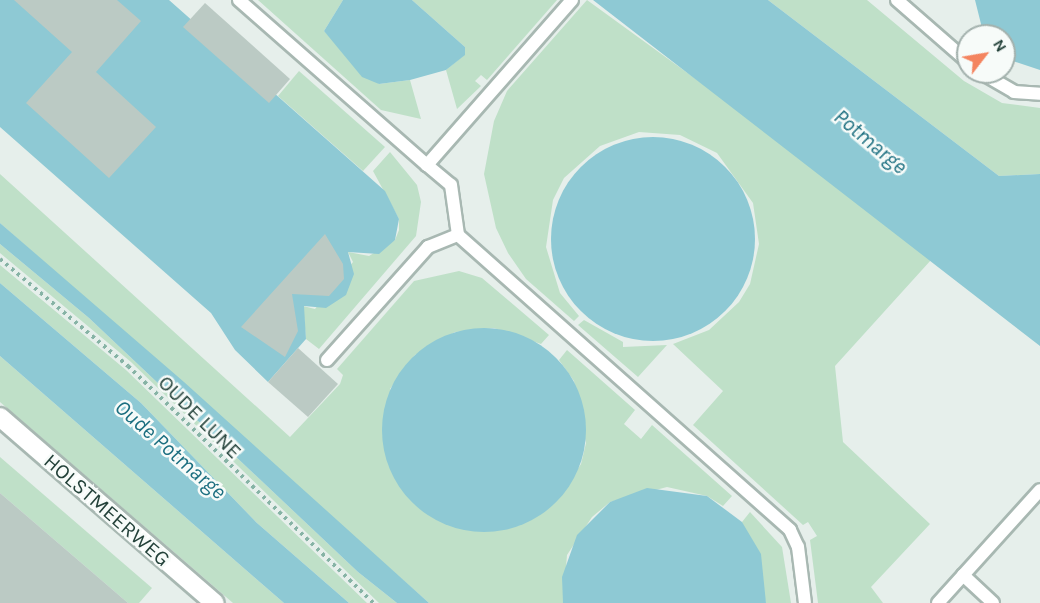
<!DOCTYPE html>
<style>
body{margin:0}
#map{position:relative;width:1040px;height:603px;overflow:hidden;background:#e6efeb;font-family:Karla,sans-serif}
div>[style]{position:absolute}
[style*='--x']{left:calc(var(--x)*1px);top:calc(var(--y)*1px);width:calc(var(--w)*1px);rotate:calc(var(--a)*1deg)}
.green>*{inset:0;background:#bfe0c8}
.water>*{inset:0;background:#8ec9d4}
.round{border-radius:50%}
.building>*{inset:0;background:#bbcac4}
.path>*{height:4px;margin-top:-2px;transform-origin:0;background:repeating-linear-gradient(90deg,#86b3a5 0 3px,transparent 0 7.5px)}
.roads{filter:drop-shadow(2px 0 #a8b8b2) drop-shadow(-2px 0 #a8b8b2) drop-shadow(0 2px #a8b8b2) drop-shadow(0 -2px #a8b8b2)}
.lane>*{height:12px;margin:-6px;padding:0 6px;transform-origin:6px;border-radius:6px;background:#fff}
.street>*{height:18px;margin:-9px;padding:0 9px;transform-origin:9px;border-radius:9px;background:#fff}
span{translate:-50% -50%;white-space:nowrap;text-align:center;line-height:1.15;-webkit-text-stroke:5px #f7fbf9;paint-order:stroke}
.street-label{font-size:21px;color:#24423a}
.water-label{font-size:22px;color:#1c6f80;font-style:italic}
.north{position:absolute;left:956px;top:24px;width:60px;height:60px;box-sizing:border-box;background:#f7fbf9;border:2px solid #a3b1ad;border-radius:50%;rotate:59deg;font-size:16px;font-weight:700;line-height:24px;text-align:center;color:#24423a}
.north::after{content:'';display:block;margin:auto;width:21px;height:27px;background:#f4845f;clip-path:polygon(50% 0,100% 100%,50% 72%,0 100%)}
</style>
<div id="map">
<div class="green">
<div style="clip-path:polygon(258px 0,343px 0,324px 31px,379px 84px,410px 80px,421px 119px,381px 110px)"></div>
<div style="clip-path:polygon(412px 0,557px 0,487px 80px,481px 75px,475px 81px,481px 86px,457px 109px,446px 70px,464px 55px,465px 47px)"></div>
<div style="clip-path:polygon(587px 0,788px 146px,931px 260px,835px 366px,843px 442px,930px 524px,871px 587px,883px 603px,818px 603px,810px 540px,817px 536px,808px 522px,803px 525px,693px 425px,723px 391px,673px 344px,709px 330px,739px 302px,750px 284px,759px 244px,753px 203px,717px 153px,680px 135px,639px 132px,600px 146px,564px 178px,553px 200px,546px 247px,560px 293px,579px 316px,574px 321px,526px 279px,508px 253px,496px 228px,484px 174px,494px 121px,507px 91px)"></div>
<div style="clip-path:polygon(768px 0,867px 0,964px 81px,1002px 103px,1040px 108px,1040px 174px,999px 176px)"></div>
<div style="clip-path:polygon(299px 71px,385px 147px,363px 171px,278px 96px)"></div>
<div style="clip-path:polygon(390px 152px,417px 185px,421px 202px,416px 236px,319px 349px,306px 339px,303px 306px,315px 309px,353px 262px,348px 252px,369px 256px,395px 240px,399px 230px,399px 219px,373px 171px)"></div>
<div style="clip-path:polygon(0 174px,290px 437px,340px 384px,343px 375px,337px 369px,414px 281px,459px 271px,482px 278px,549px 335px,541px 344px,494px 328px,455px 332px,415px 355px,390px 389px,518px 526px,557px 500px,581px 464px,586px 443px,574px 381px,559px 360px,567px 350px,635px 410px,624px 424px,641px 439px,652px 425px,732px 496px,723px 506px,707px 496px,667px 487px,610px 502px,592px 517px,567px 555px,563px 603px,429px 603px,0 223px)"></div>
<div style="clip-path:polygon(0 244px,89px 318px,358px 572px,397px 603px,379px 603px,131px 362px,0 253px)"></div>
<div style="clip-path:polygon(0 265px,126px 370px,367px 603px,349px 603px,257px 523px,141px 403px,0 283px)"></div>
<div style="clip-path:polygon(584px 320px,623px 342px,623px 347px,667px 345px,638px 377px,578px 325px)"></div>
<div style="clip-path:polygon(0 356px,284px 603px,233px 603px,0 402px)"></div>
<div style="clip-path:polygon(0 457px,152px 588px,139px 603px,128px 603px,0 493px)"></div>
<div style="clip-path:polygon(750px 512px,782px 547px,791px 603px,766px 603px,742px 522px)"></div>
</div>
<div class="water">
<div style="clip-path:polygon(0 0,169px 0,385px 191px,399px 219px,395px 240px,379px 254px,348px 252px,354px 274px,346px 295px,326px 308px,304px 306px,306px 339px,268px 382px,235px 350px,211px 313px,0 127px)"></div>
<div style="clip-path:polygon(343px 0,412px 0,465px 47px,465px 55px,446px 70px,410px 80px,379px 84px,362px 77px,324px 31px)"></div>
<div style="clip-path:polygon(593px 0,768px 0,999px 176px,1040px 174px,1040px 346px)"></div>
<div style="clip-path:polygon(975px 0,1040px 0,1040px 70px,1004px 58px,1004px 36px,984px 36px)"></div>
<div class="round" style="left:551px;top:137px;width:204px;height:204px"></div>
<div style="clip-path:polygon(0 223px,184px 382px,429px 603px,397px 603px,358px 572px,89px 318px,0 244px)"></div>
<div style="clip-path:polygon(0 283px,141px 403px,257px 523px,349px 603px,284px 603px,0 356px)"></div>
<div class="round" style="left:382px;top:328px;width:204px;height:204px"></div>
<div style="clip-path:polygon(647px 488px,707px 496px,742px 522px,761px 554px,766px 603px,563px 603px,562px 577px,577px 535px,610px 502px)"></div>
</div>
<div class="building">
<div style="clip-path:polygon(14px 0,117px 0,141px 21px,96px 72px,156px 127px,109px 178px,26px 103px,72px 52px)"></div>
<div style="clip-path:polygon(205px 3px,290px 79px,269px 103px,183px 27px)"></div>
<div style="clip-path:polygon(325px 234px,343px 264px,344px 279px,329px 296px,292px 294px,298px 331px,285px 357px,241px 327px)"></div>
<div style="clip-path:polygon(298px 348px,338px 384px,308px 417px,268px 382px)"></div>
<div style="clip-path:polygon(0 493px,128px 603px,0 603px)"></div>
</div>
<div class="path">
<div style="--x:0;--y:259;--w:167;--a:39.9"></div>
<div style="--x:128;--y:366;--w:341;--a:44"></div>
</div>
<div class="roads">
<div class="lane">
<div style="--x:239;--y:0;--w:250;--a:41.3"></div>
<div style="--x:572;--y:0;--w:220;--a:131.3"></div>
<div style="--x:427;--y:165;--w:31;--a:40"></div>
<div style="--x:451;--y:185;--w:50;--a:82"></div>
<div style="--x:458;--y:235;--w:444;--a:41.6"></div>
<div style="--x:790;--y:530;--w:19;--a:65"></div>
<div style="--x:798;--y:547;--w:56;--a:82.9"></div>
<div style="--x:897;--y:0;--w:94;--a:41.1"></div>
<div style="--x:980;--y:72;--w:39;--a:30"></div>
<div style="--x:1014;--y:92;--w:26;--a:4"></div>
<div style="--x:327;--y:360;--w:152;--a:-48.2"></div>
<div style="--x:428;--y:247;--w:32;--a:-22"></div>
<div style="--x:963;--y:575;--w:41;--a:43"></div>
<div style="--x:938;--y:603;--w:152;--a:-47.9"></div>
</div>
<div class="street">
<div style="--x:0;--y:417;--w:284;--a:40.9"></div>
</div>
</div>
<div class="street-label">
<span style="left:200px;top:417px;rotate:45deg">OUDE LUNE</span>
<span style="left:107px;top:510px;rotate:41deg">HOLSTMEERWEG</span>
</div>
<div class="water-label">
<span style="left:870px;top:142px;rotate:40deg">Potmarge</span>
<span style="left:170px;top:450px;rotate:41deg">Oude Potmarge</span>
</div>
<div class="north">N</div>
</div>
